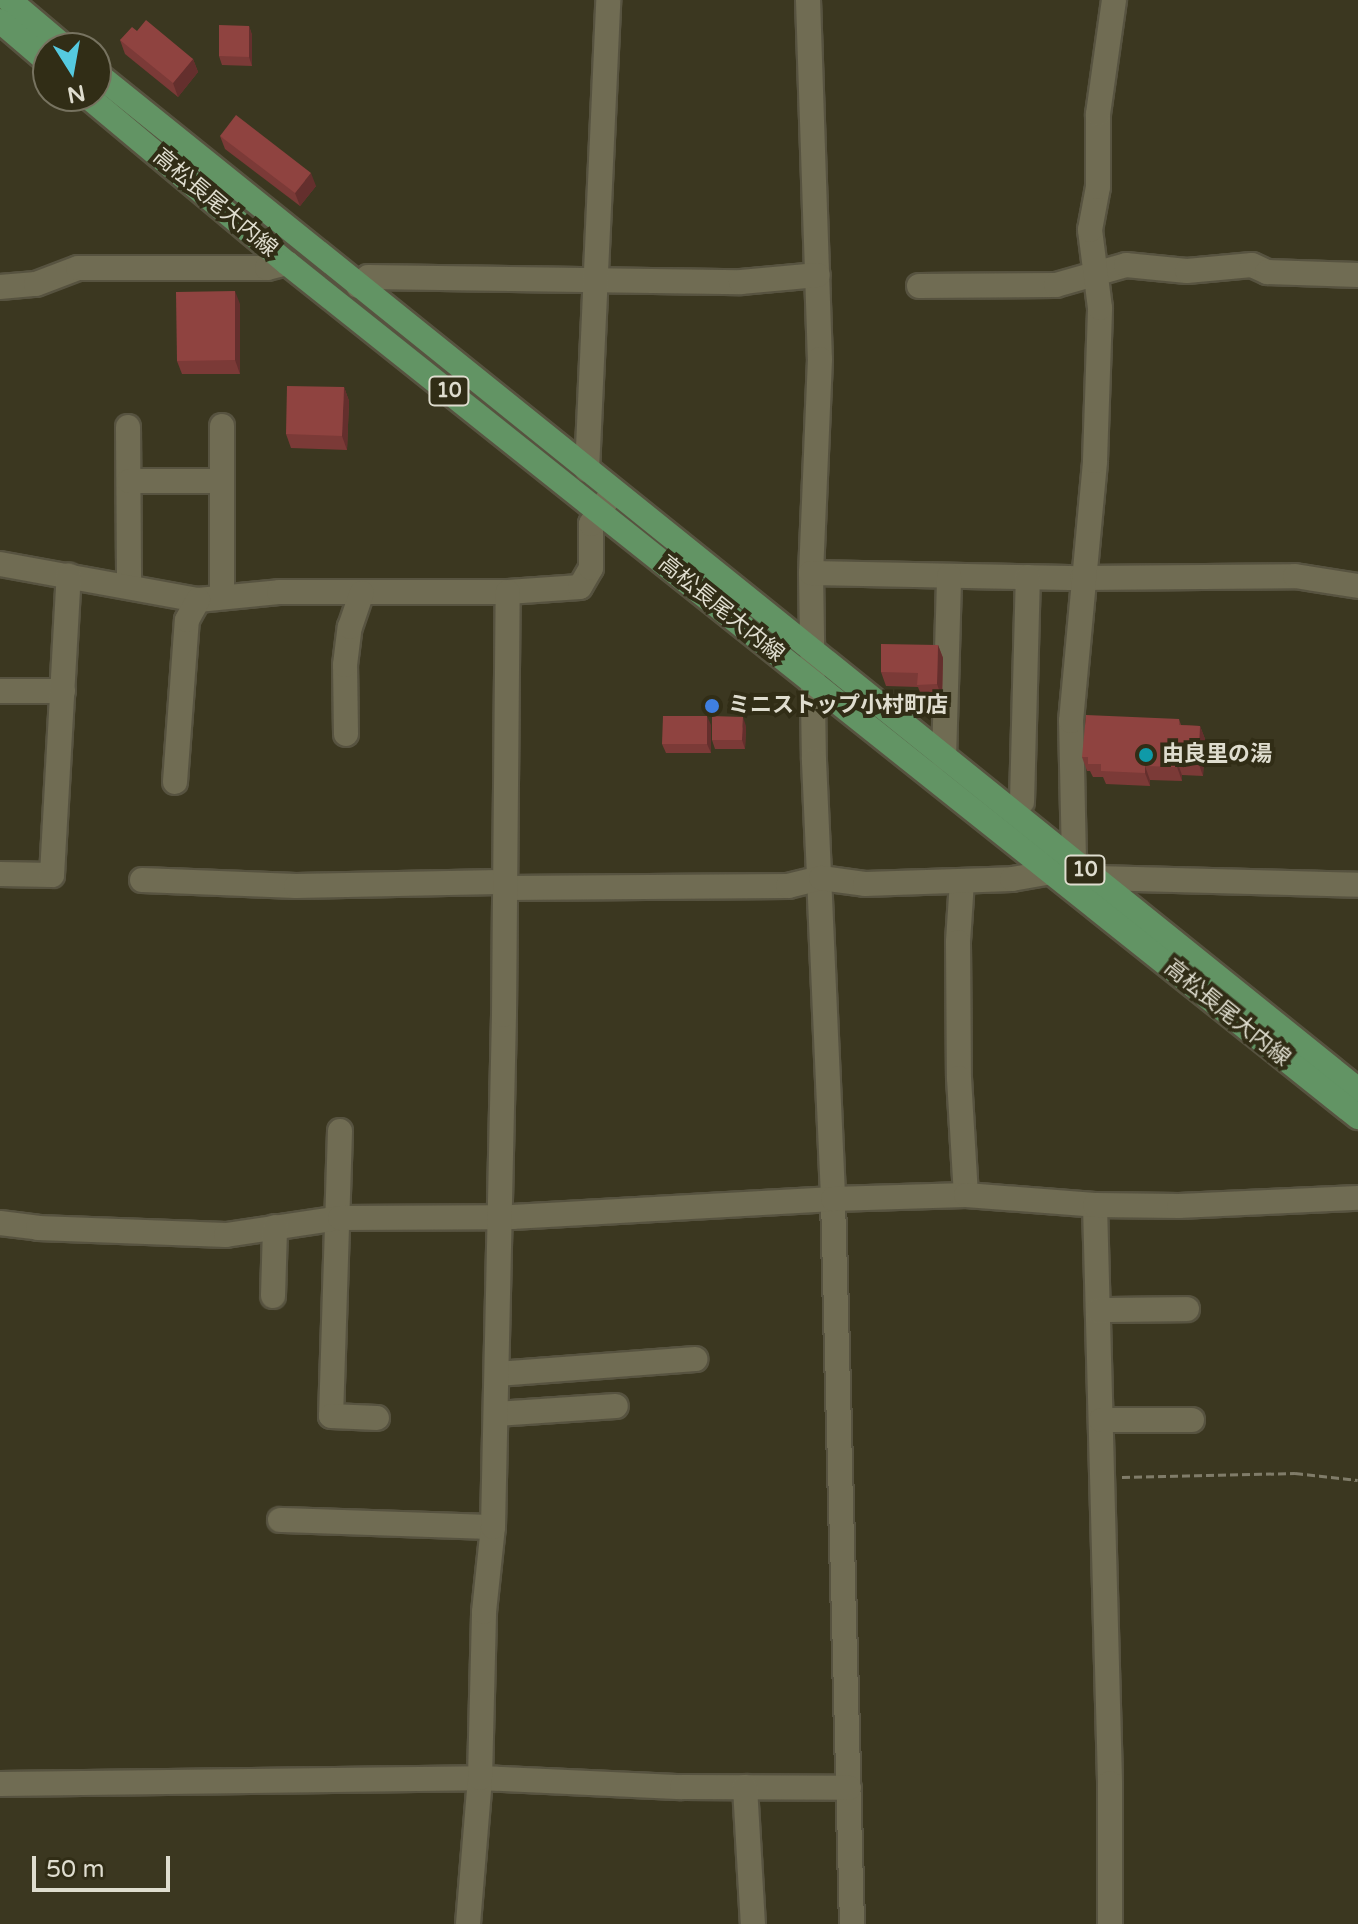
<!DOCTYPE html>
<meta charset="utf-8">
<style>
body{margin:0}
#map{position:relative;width:1358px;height:1924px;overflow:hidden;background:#3b3720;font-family:"Varela Round","Noto Sans JP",sans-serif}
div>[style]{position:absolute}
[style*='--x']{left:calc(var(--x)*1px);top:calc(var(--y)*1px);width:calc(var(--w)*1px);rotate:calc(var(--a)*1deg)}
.path>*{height:3px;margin-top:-1.5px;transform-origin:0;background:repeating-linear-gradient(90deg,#807c69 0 8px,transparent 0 12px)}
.roads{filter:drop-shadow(2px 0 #575340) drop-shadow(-2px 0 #575340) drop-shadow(0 2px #575340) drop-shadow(0 -2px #575340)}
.minor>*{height:24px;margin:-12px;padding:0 12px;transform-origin:12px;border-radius:12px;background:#706c53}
.major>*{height:24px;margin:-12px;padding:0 12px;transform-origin:12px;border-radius:12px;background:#629464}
.wall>*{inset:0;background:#7b3a37}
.shaded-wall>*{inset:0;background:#642f2d}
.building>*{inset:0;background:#8f4340}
.dots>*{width:22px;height:22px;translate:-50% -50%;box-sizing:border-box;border:4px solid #312d16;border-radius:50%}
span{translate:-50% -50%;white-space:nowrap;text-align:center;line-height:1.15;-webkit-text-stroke:8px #312d16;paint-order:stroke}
.shield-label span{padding:2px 6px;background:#312d16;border:2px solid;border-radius:6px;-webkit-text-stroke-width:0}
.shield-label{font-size:20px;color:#dfddcf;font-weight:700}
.street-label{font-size:22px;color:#dfddcf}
.poi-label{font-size:22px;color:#dfddcf;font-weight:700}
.left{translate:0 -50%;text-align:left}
.north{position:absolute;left:32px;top:32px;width:80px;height:80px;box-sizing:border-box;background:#312d16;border:2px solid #777360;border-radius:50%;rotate:169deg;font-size:22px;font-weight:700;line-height:32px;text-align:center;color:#dfddcf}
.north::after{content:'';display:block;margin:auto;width:28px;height:36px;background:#55cae0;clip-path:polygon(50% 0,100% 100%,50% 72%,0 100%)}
.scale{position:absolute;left:32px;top:1856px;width:138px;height:36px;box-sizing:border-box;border:4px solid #dfddcf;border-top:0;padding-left:10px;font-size:24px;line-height:28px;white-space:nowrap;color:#dfddcf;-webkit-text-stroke:6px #312d16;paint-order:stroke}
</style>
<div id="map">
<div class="path">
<div style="--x:1122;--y:1477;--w:173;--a:-1.3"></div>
<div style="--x:1295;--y:1473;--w:63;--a:6.3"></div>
</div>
<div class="roads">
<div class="minor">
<div style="--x:808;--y:0;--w:359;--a:88.1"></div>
<div style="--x:820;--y:359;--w:214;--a:92.4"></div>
<div style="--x:811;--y:573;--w:188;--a:89.1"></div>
<div style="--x:814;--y:761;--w:438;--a:87.5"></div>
<div style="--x:833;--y:1199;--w:725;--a:88.5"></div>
<div style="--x:358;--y:286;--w:13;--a:-42"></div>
<div style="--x:368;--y:277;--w:373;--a:0.8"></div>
<div style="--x:741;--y:282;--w:77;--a:-5.2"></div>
<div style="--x:919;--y:286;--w:137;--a:-0.4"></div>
<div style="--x:1056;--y:285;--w:73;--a:-15.9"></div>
<div style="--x:1126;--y:265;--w:61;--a:5.6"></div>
<div style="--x:1187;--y:271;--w:65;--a:-5.3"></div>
<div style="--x:1252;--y:265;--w:17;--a:25"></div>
<div style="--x:1267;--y:272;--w:91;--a:1.9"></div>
<div style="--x:0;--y:287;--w:36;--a:-5"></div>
<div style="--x:36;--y:284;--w:45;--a:-20.9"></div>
<div style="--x:78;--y:268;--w:189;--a:0"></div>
<div style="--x:267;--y:268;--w:21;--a:-14"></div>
<div style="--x:128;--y:427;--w:159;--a:89.6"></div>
<div style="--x:587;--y:470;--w:470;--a:-87.4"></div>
<div style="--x:129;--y:481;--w:93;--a:0"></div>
<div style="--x:0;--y:564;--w:201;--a:10.3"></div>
<div style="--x:198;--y:600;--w:81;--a:-5.6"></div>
<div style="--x:279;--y:592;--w:229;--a:0"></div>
<div style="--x:508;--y:592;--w:72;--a:-4"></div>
<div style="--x:580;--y:587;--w:22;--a:-60"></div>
<div style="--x:591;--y:568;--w:44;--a:-90"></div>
<div style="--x:591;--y:524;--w:40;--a:-56"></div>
<div style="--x:811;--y:573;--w:271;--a:1.1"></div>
<div style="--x:1082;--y:578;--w:213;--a:-0.5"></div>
<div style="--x:1295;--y:576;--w:64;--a:9"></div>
<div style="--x:222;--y:597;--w:171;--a:-90"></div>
<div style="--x:0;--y:691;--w:63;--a:0"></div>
<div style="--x:346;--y:734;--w:69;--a:-90.8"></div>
<div style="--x:345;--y:665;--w:38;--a:-83"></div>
<div style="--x:350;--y:627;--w:36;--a:-71"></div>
<div style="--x:944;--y:759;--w:183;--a:-88.4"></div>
<div style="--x:175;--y:782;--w:162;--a:-85.8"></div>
<div style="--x:187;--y:620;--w:23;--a:-61"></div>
<div style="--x:1022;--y:802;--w:225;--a:-88.5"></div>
<div style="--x:1074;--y:861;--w:140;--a:-91.2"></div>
<div style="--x:1071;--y:721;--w:261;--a:-84.7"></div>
<div style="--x:1095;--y:461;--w:153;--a:-88.1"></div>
<div style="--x:1100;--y:308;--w:79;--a:-97.3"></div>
<div style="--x:1090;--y:230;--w:44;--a:-79.5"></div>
<div style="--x:1098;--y:187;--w:73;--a:-90"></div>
<div style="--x:1098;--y:114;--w:115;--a:-82"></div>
<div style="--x:0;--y:874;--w:52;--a:1.1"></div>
<div style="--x:52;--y:875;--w:300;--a:-86.8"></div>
<div style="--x:1096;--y:878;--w:262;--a:1.5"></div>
<div style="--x:142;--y:880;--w:154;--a:2.2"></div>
<div style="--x:296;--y:886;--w:209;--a:-1.1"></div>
<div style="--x:962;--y:881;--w:61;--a:93.8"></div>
<div style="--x:958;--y:942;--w:136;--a:89.6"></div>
<div style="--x:959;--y:1078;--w:117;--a:86.6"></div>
<div style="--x:505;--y:888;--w:283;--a:-0.4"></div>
<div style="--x:788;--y:886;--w:34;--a:-14"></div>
<div style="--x:821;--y:878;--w:44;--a:7.8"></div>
<div style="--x:865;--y:884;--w:147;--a:-1.9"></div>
<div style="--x:1012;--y:879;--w:39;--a:-10"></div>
<div style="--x:340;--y:1131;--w:285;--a:91.8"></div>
<div style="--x:331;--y:1416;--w:46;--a:2.5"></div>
<div style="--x:1095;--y:1205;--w:578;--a:88.51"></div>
<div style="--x:1110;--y:1783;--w:141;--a:90"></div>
<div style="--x:0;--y:1223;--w:38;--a:7"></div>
<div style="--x:38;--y:1228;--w:188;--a:2.1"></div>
<div style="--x:226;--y:1235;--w:115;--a:-8.5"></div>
<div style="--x:340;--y:1218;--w:172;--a:-0.3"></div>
<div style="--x:512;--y:1217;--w:322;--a:-3.2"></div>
<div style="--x:833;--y:1199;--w:133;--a:-1.7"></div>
<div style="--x:966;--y:1195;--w:129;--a:4.4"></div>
<div style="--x:1095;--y:1205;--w:84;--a:0.7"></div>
<div style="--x:1179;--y:1206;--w:179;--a:-2.6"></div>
<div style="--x:273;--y:1296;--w:69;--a:-88.3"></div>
<div style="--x:1098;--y:1310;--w:89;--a:-0.6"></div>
<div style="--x:497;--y:1374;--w:199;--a:-4.3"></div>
<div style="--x:496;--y:1414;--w:120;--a:-3.8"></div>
<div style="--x:1101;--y:1420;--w:91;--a:0"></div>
<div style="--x:280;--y:1520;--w:213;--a:1.9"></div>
<div style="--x:0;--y:1784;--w:480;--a:-0.7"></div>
<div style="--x:480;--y:1778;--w:202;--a:2.6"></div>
<div style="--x:682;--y:1787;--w:167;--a:0.3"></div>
<div style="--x:745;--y:1787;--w:137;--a:86.7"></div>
<div style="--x:468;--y:1924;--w:146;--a:-85.3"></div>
<div style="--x:480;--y:1778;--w:166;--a:-88.6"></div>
<div style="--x:484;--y:1612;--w:85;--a:-84"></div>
<div style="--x:493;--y:1527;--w:512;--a:-88.77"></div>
<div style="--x:504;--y:1015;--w:423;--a:-89.5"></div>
</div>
<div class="major">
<div style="--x:9;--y:0;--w:75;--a:40.1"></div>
<div style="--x:0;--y:21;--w:63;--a:40.5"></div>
<div style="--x:96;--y:73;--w:1621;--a:38.86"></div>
<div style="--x:87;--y:96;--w:261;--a:39.9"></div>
<div style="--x:287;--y:263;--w:1370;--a:38.57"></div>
</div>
</div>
<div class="wall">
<div style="clip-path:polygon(249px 26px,252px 35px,252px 66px,222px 65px,219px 56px)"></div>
<div style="clip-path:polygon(137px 31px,193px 59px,198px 72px,178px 97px,125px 54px,120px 40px)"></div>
<div style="clip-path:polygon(220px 136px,316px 186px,300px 206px,225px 149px)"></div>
<div style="clip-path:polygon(240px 304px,240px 374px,182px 374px,177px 361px)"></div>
<div style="clip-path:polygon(344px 387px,349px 401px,347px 450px,291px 448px,286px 434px)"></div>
<div style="clip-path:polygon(938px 645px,943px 658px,942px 698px,922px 698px,918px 687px,886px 686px,881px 672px)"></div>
<div style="clip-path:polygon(1179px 719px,1181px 725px,1200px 726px,1205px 739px,1203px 776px,1182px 775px,1182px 781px,1150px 780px,1150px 786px,1106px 784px,1103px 777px,1093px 777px,1090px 771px,1087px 771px,1082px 757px)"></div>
<div style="clip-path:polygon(711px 725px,711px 753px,666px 753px,662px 744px)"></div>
<div style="clip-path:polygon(746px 726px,745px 749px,715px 749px,712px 740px)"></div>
</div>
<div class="shaded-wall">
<div style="clip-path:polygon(249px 26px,252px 35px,252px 66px,249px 57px)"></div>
<div style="clip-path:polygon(193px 59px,198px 72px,178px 97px,173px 83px)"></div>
<div style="clip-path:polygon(311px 173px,316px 186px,300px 206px,295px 193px)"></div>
<div style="clip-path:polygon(235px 291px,240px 304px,240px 374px,235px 360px)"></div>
<div style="clip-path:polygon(344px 387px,349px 401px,347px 450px,342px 436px)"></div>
<div style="clip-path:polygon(938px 645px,943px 658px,942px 698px,937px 684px)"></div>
<div style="clip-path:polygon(707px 716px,711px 725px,711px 753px,707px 744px)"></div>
<div style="clip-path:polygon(743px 717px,746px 726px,745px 749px,742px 740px)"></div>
<div style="clip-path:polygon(1200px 726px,1205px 739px,1203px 776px,1198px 762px)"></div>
<div style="clip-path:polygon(1177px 761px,1182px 775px,1182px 781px,1177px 767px)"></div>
<div style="clip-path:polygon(1145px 766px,1150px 780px,1150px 786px,1145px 773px)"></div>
</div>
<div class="building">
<div style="clip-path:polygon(146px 20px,193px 59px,173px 83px,120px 40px,132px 27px,137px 31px)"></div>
<div style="clip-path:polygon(219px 25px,249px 26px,249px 57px,219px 56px)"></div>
<div style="clip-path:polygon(236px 115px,311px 173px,295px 193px,220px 136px)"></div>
<div style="clip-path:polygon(235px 291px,235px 360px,177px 361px,176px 292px)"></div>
<div style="clip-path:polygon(287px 386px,344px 387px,342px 436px,286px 434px)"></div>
<div style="clip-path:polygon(881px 644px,938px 645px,937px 684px,917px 685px,918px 673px,881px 672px)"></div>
<div style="clip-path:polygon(1086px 715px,1179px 719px,1179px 725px,1200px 726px,1198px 762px,1177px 761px,1177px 767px,1145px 766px,1145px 773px,1101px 771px,1101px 764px,1088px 764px,1088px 757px,1082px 757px)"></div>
<div style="clip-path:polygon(663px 716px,707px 716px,707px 744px,662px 744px)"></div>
<div style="clip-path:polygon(712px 716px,743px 717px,742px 740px,712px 740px)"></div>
</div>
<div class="dots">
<div style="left:712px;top:706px;background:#3f7fe0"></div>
<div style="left:1146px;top:755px;background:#0f9aa8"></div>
</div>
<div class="shield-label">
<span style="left:449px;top:391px">10</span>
<span style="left:1085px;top:870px">10</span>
</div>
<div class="street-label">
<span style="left:215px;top:203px;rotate:40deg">高松長尾大内線</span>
<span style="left:721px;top:609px;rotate:39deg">高松長尾大内線</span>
<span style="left:1227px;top:1013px;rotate:39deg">高松長尾大内線</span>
</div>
<div class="poi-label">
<span class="left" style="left:728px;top:706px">ミニストップ小村町店</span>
<span class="left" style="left:1162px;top:755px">由良里の湯</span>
</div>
<div class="north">N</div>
<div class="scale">50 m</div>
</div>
